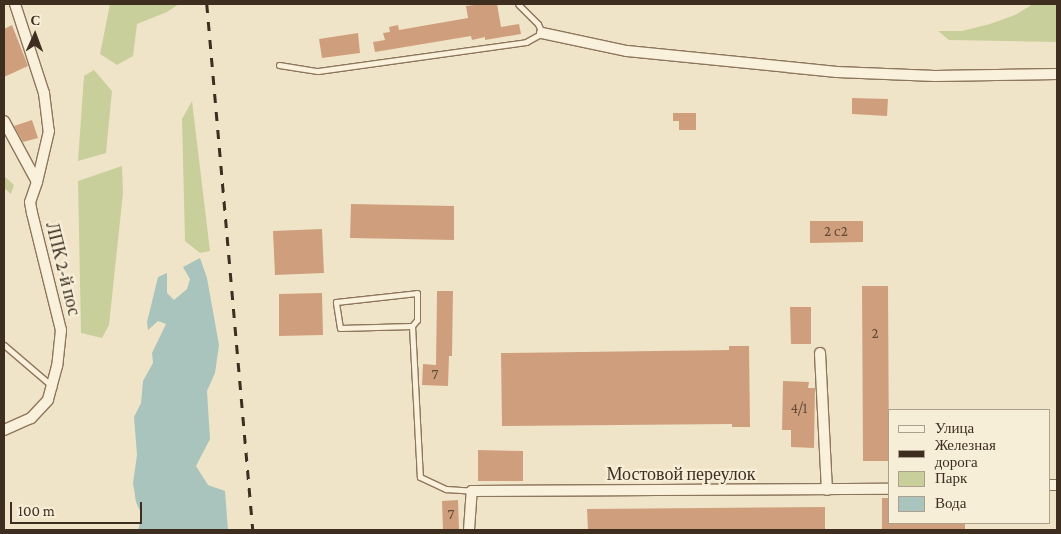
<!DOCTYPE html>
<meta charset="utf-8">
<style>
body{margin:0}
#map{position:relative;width:1061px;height:534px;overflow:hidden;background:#f0e4c8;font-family:"Crimson Pro",serif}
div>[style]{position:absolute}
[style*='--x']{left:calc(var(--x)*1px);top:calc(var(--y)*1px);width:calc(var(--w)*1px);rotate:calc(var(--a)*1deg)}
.green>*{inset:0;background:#c9cf9b}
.water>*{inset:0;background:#a9c4bc}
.building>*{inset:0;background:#cf9f7d}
.roads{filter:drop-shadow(1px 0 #8d765c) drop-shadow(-1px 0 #8d765c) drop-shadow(0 1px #8d765c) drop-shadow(0 -1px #8d765c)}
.lane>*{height:5px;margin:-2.5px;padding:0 2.5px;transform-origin:2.5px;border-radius:2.5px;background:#faf1dc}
.street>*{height:10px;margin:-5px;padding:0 5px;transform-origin:5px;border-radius:5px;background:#faf1dc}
.rail>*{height:2.5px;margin-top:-1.25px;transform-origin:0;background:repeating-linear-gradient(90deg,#3d2e20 0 9px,transparent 0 18px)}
span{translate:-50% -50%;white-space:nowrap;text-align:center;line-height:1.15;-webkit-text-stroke:4.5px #f7eed8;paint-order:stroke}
.number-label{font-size:15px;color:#624a37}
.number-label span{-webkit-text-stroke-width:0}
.street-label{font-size:18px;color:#3d2e20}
.frame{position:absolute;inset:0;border:5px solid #3d2e20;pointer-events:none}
.legend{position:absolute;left:888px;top:409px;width:162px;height:115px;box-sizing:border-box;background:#f7eed8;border:1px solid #ada18e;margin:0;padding:6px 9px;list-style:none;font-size:15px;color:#3d2e20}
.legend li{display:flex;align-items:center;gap:10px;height:25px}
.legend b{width:25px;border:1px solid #ada18e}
.north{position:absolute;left:10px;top:10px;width:50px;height:50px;-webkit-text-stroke:4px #f7eed8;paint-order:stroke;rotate:2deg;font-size:14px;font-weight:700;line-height:20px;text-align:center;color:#3d2e20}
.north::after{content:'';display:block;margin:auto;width:18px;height:22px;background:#3d2e20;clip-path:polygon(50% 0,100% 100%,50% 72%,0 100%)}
.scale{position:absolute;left:10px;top:502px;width:132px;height:22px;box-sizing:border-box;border:2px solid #3d2e20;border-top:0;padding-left:6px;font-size:15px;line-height:18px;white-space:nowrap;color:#3d2e20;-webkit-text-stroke:4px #f7eed8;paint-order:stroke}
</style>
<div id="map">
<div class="green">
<div style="clip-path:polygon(110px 4px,179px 4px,167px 12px,137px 24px,133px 56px,117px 65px,100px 54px)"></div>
<div style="clip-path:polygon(1033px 4px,1057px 4px,1057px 42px,949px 40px,938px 31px,962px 31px,990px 24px,1015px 15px)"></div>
<div style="clip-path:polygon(94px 70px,112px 91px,106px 153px,78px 161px,84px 76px)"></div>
<div style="clip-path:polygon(192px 101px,210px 251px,200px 253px,185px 241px,182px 119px)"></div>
<div style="clip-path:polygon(122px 166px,123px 193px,109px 325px,102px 338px,81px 333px,78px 181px)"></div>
<div style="clip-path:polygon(4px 176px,14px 185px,11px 194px,4px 188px)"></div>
</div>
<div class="water">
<div style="clip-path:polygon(200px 258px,207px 278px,219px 345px,215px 373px,207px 391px,210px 439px,196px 466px,208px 485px,225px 491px,228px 530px,138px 530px,142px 515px,136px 502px,133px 483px,137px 455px,134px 417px,141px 403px,143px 381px,153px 363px,152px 353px,166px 324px,158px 321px,148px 330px,147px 322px,158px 277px,167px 273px,167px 293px,174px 300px,187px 289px,190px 279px,183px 267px)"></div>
</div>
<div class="building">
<div style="clip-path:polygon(483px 4px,497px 4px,501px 27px,519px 24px,521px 34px,485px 40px,485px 37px,472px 40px,471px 36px,375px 52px,373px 42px,385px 40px,383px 33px,390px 32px,389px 27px,398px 25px,399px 30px,468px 18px,466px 6px)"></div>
<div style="clip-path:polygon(12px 25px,28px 66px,4px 77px,4px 29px)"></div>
<div style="clip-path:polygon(358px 33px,360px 53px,322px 58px,319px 39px)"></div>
<div style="clip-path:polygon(852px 98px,888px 99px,887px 116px,852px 114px)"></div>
<div style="clip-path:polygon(673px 113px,696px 113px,696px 130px,679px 130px,679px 121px,673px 121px)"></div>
<div style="clip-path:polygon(32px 120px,38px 138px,23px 142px,14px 126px)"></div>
<div style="clip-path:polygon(351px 204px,454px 206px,454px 240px,350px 238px)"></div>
<div style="clip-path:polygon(810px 221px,863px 221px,863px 242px,810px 243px)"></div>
<div style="clip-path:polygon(322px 229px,324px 273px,275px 275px,273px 231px)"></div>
<div style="clip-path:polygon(862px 286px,888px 286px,889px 461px,863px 461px)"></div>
<div style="clip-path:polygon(437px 291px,453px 291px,452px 356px,449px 356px,448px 386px,422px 385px,423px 364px,436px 365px)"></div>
<div style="clip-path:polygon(322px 293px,323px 335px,279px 336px,279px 294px)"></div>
<div style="clip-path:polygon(790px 307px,811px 307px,811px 344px,791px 344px)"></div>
<div style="clip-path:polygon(729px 346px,749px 346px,750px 427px,732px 427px,732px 424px,502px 426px,501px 353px,729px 350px)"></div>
<div style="clip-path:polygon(783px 381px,809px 382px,808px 388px,815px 388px,814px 448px,791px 447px,791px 430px,782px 430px)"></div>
<div style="clip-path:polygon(478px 450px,523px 451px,523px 481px,478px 481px)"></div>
<div style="clip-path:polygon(882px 498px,890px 498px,890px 523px,965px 523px,965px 530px,882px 530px)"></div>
<div style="clip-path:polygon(458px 500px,459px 530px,443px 530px,442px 501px)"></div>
<div style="clip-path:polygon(825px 507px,825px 530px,588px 530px,587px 509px)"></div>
</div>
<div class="roads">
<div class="lane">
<div style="--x:279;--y:65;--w:39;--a:9"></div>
<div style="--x:318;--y:71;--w:210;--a:-7.9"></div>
<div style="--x:526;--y:42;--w:18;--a:-29"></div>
<div style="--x:542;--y:33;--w:10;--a:-114"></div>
<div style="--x:538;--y:24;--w:28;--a:-135"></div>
<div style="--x:412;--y:326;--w:72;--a:178.4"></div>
<div style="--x:340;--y:328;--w:26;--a:-99"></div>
<div style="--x:336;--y:302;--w:81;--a:-6.3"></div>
<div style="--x:417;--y:293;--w:27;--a:90"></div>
<div style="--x:417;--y:320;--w:8;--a:130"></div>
<div style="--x:412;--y:326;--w:151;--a:87"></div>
<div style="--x:420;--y:477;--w:29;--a:25"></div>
<div style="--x:446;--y:489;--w:26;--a:4"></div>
<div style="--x:4;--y:345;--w:65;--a:40.6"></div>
</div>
<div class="street">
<div style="--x:15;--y:4;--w:94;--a:72"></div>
<div style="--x:44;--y:93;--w:38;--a:83"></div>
<div style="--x:49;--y:131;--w:52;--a:103.2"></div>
<div style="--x:542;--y:33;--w:87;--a:12"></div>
<div style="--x:627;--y:51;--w:211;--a:5.7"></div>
<div style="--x:837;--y:72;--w:98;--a:2.3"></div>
<div style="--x:935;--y:76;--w:122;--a:-0.9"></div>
<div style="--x:4;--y:121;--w:69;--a:61.6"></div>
<div style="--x:37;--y:182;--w:21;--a:109"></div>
<div style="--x:30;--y:202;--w:11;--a:80"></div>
<div style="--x:32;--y:213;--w:121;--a:76.1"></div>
<div style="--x:61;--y:330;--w:36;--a:96"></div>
<div style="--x:57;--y:366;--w:35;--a:105"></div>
<div style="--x:48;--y:400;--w:25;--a:133"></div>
<div style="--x:31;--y:418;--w:30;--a:156"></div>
<div style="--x:820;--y:353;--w:137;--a:87.1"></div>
<div style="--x:1050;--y:485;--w:7;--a:0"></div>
<div style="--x:469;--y:530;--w:39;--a:-86"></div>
<div style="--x:472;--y:491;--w:418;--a:-0.3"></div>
</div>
</div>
<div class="rail">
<div style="--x:207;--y:4;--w:528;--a:85"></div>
</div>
<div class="number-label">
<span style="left:836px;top:232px">2 с2</span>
<span style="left:875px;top:334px">2</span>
<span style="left:435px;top:375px">7</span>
<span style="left:799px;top:409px">4/1</span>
<span style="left:451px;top:515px">7</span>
</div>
<div class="street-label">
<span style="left:63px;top:269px;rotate:76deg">ЛПК 2-й пос</span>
<span style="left:681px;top:474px">Мостовой переулок</span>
</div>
<div class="frame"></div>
<ul class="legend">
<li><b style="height:6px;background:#faf1dc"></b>Улица</li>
<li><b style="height:6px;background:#3d2e20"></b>Железная дорога</li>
<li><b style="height:14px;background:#c9cf9b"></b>Парк</li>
<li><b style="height:14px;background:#a9c4bc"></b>Вода</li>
</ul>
<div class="north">С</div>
<div class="scale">100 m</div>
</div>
